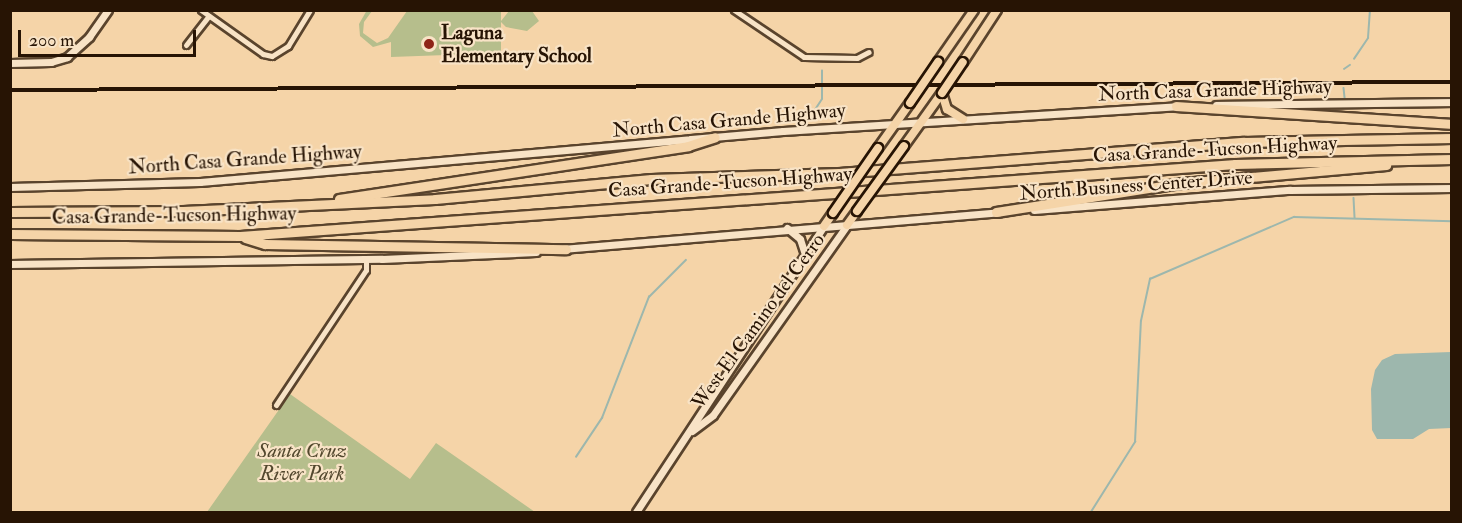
<!DOCTYPE html>
<style>
body{margin:0}
#map{position:relative;width:1462px;height:523px;overflow:hidden;background:#f5d4a8;font-family:"IM FELL Double Pica",serif}
div>[style]{position:absolute}
[style*='--x']{left:calc(var(--x)*1px);top:calc(var(--y)*1px);width:calc(var(--w)*1px);rotate:calc(var(--a)*1deg)}
.green>*{inset:0;background:#b6be8c}
.water>*{inset:0;background:#9db7ad}
.stream>*{height:1.5px;margin:-0.75px;padding:0 0.75px;transform-origin:0.75px;border-radius:0.75px;background:#9db7ad}
.roads{filter:drop-shadow(2px 0 #5a442d) drop-shadow(-2px 0 #5a442d) drop-shadow(0 2px #5a442d) drop-shadow(0 -2px #5a442d)}
.street>*{height:5px;margin:-2.5px;padding:0 2.5px;transform-origin:2.5px;border-radius:2.5px;background:#f8e3c6}
.secondary>*{height:7px;margin:-3.5px;padding:0 3.5px;transform-origin:3.5px;border-radius:3.5px;background:#f8e3c6}
.primary>*{height:8px;margin:-4px;padding:0 4px;transform-origin:4px;border-radius:4px;background:#f5d4a8}
.highway>*{height:9px;margin:-4.5px;padding:0 4.5px;transform-origin:4.5px;border-radius:4.5px;background:#f5d4a8}
.rail>*{height:4px;margin-top:-2px;transform-origin:0;background:repeating-linear-gradient(90deg,#f8e3c6 0 4.5px,#271404 0 9px);box-sizing:border-box;border-block:2px solid #271404}
.bridges{filter:drop-shadow(2px 0 #271404) drop-shadow(-2px 0 #271404) drop-shadow(0 2px #271404) drop-shadow(0 -2px #271404)}
.primary-bridge>*{height:8px;margin:-4px;padding:0 4px;transform-origin:4px;border-radius:4px;background:#f5d4a8}
.dots>*{width:16px;height:16px;translate:-50% -50%;box-sizing:border-box;border:3px solid #f8e3c6;border-radius:50%}
span{translate:-50% -50%;white-space:nowrap;text-align:center;line-height:1.15;-webkit-text-stroke:4.5px #f8e3c6;paint-order:stroke}
.poi-label{font-size:20px;color:#271404;font-weight:700}
.left{translate:0 -50%;text-align:left}
.street-label{font-size:20px;color:#271404}
.park-label{font-size:20px;color:#52472d;font-style:italic}
.frame{position:absolute;inset:0;border:12px solid #271404;pointer-events:none}
.scale{position:absolute;left:18px;top:30px;width:178px;height:27px;box-sizing:border-box;border:3px solid #271404;border-top:0;padding-left:8px;font-size:18px;line-height:21px;white-space:nowrap;color:#271404;-webkit-text-stroke:4px #f8e3c6;paint-order:stroke}
</style>
<div id="map">
<div class="green">
<div style="clip-path:polygon(367px 10px,372px 11px,364px 22px,363px 33px,377px 43px,388px 38px,407px 11px,501px 11px,501px 21px,509px 11px,532px 11px,539px 21px,527px 31px,506px 27px,501px 22px,501px 53px,391px 57px,391px 42px,373px 47px,360px 36px,359px 24px)"></div>
<div style="clip-path:polygon(290px 394px,410px 479px,436px 443px,535px 512px,207px 512px)"></div>
</div>
<div class="water">
<div style="clip-path:polygon(1451px 352px,1451px 428px,1429px 429px,1413px 439px,1377px 439px,1372px 430px,1371px 389px,1375px 370px,1382px 360px,1395px 354px)"></div>
</div>
<div class="stream">
<div style="--x:1354;--y:59;--w:25;--a:-56"></div>
<div style="--x:1368;--y:38;--w:28;--a:-86"></div>
<div style="--x:1344;--y:69;--w:7;--a:-34"></div>
<div style="--x:1344;--y:88;--w:10;--a:84"></div>
<div style="--x:811;--y:116;--w:20;--a:-57"></div>
<div style="--x:822;--y:99;--w:28;--a:-90"></div>
<div style="--x:1354;--y:198;--w:20;--a:87"></div>
<div style="--x:576;--y:457;--w:47;--a:-56.3"></div>
<div style="--x:602;--y:418;--w:130;--a:-68.8"></div>
<div style="--x:649;--y:297;--w:52;--a:-45"></div>
<div style="--x:1091;--y:512;--w:83;--a:-57.8"></div>
<div style="--x:1135;--y:442;--w:121;--a:-87.2"></div>
<div style="--x:1141;--y:321;--w:43;--a:-77.9"></div>
<div style="--x:1150;--y:279;--w:157;--a:-23.3"></div>
<div style="--x:1294;--y:217;--w:158;--a:1.5"></div>
</div>
<div class="roads">
<div class="street">
<div style="--x:201;--y:10;--w:76;--a:35.4"></div>
<div style="--x:263;--y:54;--w:9;--a:13"></div>
<div style="--x:272;--y:56;--w:19;--a:-32"></div>
<div style="--x:288;--y:46;--w:42;--a:-58.6"></div>
<div style="--x:734;--y:10;--w:84;--a:33.9"></div>
<div style="--x:804;--y:57;--w:53;--a:1.1"></div>
<div style="--x:857;--y:58;--w:13;--a:-27"></div>
<div style="--x:186;--y:45;--w:37;--a:-52"></div>
<div style="--x:276;--y:405;--w:162;--a:-56.3"></div>
<div style="--x:366;--y:270;--w:10;--a:-90"></div>
</div>
<div class="secondary">
<div style="--x:10;--y:63;--w:41;--a:-1.4"></div>
<div style="--x:51;--y:62;--w:17;--a:-17"></div>
<div style="--x:67;--y:57;--w:30;--a:-42"></div>
<div style="--x:89;--y:37;--w:33;--a:-55"></div>
<div style="--x:1216;--y:105;--w:236;--a:-0.7"></div>
<div style="--x:10;--y:187;--w:190;--a:-1.5"></div>
<div style="--x:200;--y:182;--w:585;--a:-5"></div>
<div style="--x:783;--y:131;--w:399;--a:-3.6"></div>
<div style="--x:1034;--y:210;--w:257;--a:-4.5"></div>
<div style="--x:1290;--y:190;--w:162;--a:-0.7"></div>
<div style="--x:787;--y:228;--w:17;--a:40"></div>
<div style="--x:800;--y:239;--w:16;--a:72"></div>
<div style="--x:562;--y:249;--w:439;--a:-4.8"></div>
<div style="--x:10;--y:264;--w:372;--a:-0.8"></div>
<div style="--x:382;--y:259;--w:154;--a:-2.6"></div>
<div style="--x:692;--y:431;--w:26;--a:-37"></div>
<div style="--x:713;--y:415;--w:232;--a:-54.8"></div>
<div style="--x:636;--y:512;--w:342;--a:-56.7"></div>
</div>
<div class="primary">
<div style="--x:938;--y:62;--w:63;--a:-55.3"></div>
<div style="--x:963;--y:62;--w:62;--a:-56.8"></div>
<div style="--x:942;--y:93;--w:17;--a:73"></div>
<div style="--x:947;--y:109;--w:19;--a:32"></div>
<div style="--x:904;--y:146;--w:65;--a:-54.4"></div>
<div style="--x:878;--y:148;--w:55;--a:-54.6"></div>
<div style="--x:847;--y:225;--w:17;--a:-54"></div>
<div style="--x:824;--y:226;--w:16;--a:-55"></div>
</div>
<div class="highway">
<div style="--x:1176;--y:106;--w:277;--a:3.7"></div>
<div style="--x:339;--y:199;--w:353;--a:-8.6"></div>
<div style="--x:688;--y:146;--w:28;--a:-18"></div>
<div style="--x:10;--y:212;--w:173;--a:-0.3"></div>
<div style="--x:183;--y:211;--w:252;--a:-2.7"></div>
<div style="--x:435;--y:199;--w:217;--a:-5.3"></div>
<div style="--x:651;--y:179;--w:188;--a:-1.8"></div>
<div style="--x:839;--y:173;--w:406;--a:-4.4"></div>
<div style="--x:1244;--y:142;--w:208;--a:-1.1"></div>
<div style="--x:996;--y:212;--w:188;--a:-8.9"></div>
<div style="--x:1182;--y:183;--w:205;--a:-5"></div>
<div style="--x:10;--y:234;--w:230;--a:0.5"></div>
<div style="--x:240;--y:236;--w:998;--a:-4.14"></div>
<div style="--x:1235;--y:164;--w:217;--a:-1.3"></div>
<div style="--x:245;--y:238;--w:21;--a:17"></div>
<div style="--x:265;--y:244;--w:301;--a:1"></div>
</div>
</div>
<div class="rail">
<div style="--x:10;--y:90;--w:1442;--a:-0.32"></div>
</div>
<div class="bridges">
<div class="primary-bridge">
<div style="--x:942;--y:93;--w:37;--a:-56"></div>
<div style="--x:910;--y:103;--w:50;--a:-55.7"></div>
<div style="--x:857;--y:211;--w:80;--a:-54.1"></div>
<div style="--x:833;--y:213;--w:79;--a:-55.3"></div>
</div>
</div>
<div class="dots">
<div style="left:429px;top:44px;background:#8f2418"></div>
</div>
<div class="poi-label">
<span class="left" style="left:441px;top:44px">Laguna<br>Elementary School</span>
</div>
<div class="street-label">
<span style="left:1215px;top:90px;rotate:-2deg">North Casa Grande Highway</span>
<span style="left:729px;top:120px;rotate:-5deg">North Casa Grande Highway</span>
<span style="left:1215px;top:149px;rotate:-3deg">Casa Grande-Tucson Highway</span>
<span style="left:245px;top:159px;rotate:-4deg">North Casa Grande Highway</span>
<span style="left:730px;top:182px;rotate:-4deg">Casa Grande-Tucson Highway</span>
<span style="left:1136px;top:185px;rotate:-4deg">North Business Center Drive</span>
<span style="left:174px;top:215px;rotate:-1deg">Casa Grande-Tucson Highway</span>
<span style="left:758px;top:321px;rotate:-54deg">West El Camino del Cerro</span>
</div>
<div class="park-label">
<span style="left:302px;top:462px">Santa Cruz<br>River Park</span>
</div>
<div class="frame"></div>
<div class="scale">200 m</div>
</div>
